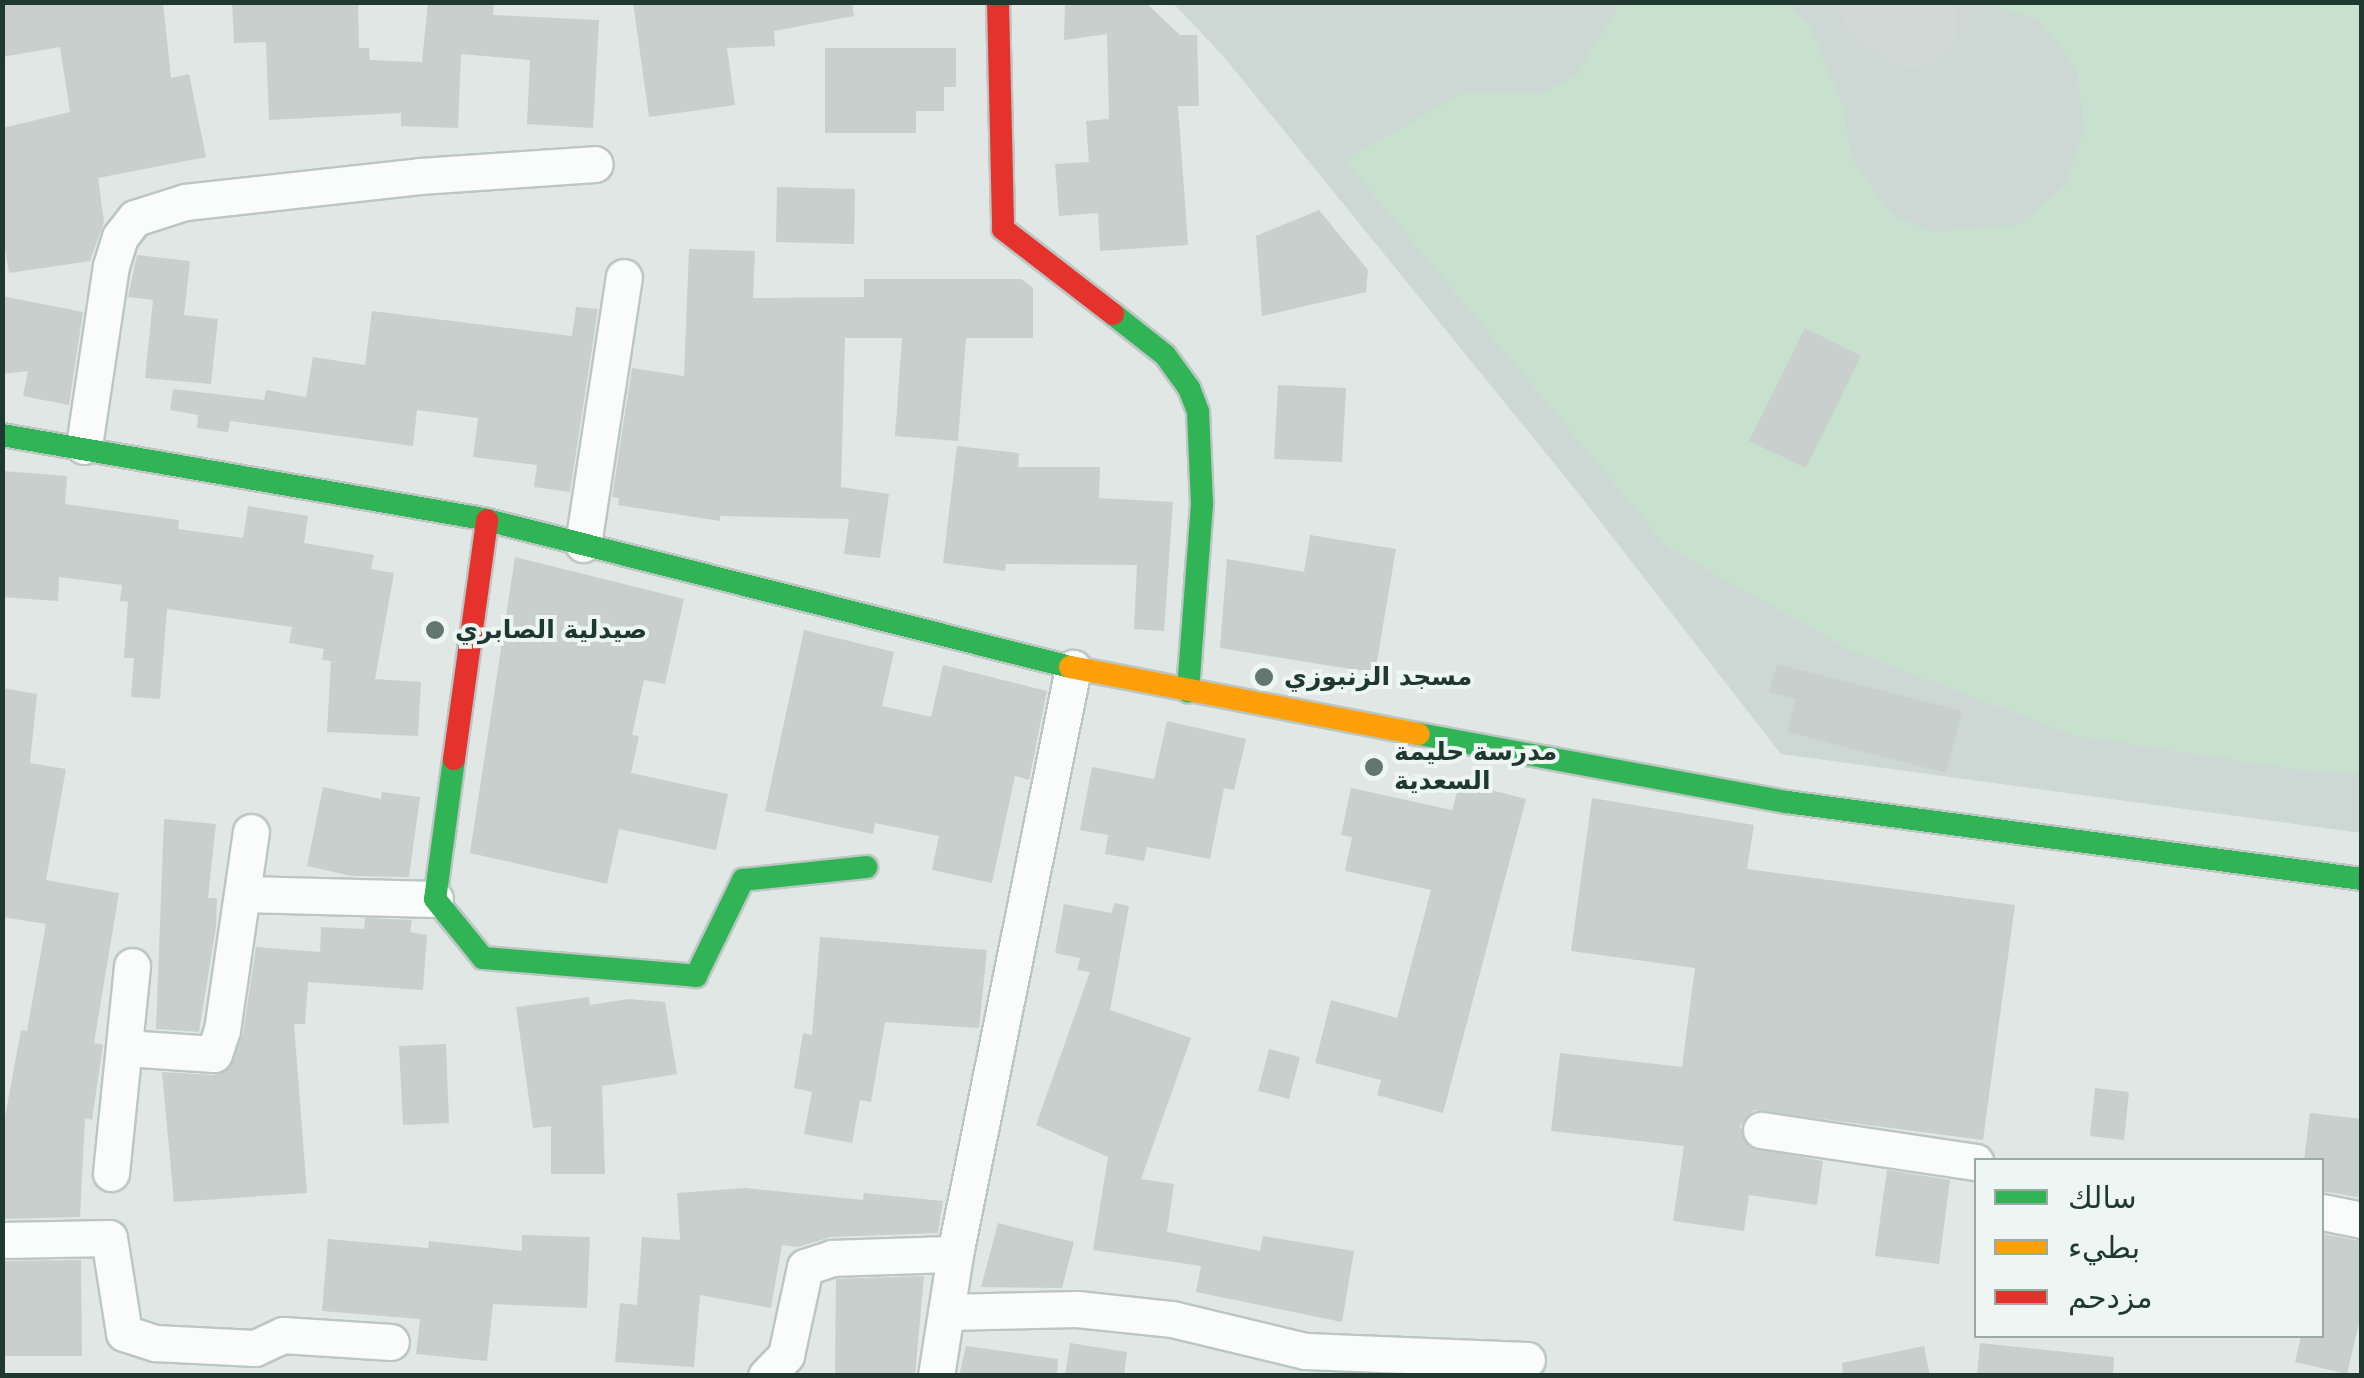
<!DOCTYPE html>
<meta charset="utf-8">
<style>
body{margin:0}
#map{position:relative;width:2364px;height:1378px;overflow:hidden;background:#e0e7e4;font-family:"DejaVu Sans","Noto Sans Arabic",sans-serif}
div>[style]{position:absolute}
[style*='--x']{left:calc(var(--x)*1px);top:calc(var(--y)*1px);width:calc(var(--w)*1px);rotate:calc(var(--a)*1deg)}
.built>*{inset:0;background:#cdd8d4}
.green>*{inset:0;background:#c8e1cf}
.taxiway>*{height:90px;margin:-45px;padding:0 45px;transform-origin:45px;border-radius:45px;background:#d2d8d6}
.building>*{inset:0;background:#c9cfcc}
.roads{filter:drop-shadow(2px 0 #bcc6c2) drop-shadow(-2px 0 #bcc6c2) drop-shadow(0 2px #bcc6c2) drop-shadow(0 -2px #bcc6c2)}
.street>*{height:35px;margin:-17.5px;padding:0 17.5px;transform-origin:17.5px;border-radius:17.5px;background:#fafbfb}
.fast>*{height:22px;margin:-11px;padding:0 11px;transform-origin:11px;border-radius:11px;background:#30b455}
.slow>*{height:22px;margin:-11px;padding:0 11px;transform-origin:11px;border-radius:11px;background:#ff9f0a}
.jam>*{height:22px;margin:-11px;padding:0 11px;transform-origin:11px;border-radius:11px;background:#e5322d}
.dots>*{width:28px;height:28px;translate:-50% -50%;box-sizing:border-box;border:5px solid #edf6f2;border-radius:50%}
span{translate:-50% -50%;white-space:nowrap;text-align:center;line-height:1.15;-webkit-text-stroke:8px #edf6f2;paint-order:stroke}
.poi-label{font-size:25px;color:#1f3931;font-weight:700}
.left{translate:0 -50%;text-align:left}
.frame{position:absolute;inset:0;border:5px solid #1f3931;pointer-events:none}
.legend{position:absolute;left:1974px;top:1158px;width:350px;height:180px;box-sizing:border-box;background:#edf6f2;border:2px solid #9baaa5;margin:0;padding:12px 18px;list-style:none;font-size:30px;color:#1f3931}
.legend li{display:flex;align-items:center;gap:20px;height:50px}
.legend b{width:50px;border:2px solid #9baaa5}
</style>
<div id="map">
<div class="built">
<div style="clip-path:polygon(1173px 3px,2361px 3px,2361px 833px,1781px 754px,1575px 489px,1224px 57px)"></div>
</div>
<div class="green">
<div style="clip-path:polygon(1621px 3px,1784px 3px,1809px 24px,1844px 108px,1851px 156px,1890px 213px,1931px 233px,2020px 224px,2066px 185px,2084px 129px,2077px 69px,2037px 19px,1986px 3px,2361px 3px,2361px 774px,2307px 771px,2075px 736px,1852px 651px,1667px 547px,1345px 160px,1463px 93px,1541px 94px,1576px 76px)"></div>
</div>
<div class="taxiway">
<div style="--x:1885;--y:2;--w:34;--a:38"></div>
</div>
<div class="building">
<div style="clip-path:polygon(2px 2px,163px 2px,171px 78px,189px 74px,206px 157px,98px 178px,104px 222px,90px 261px,9px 273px,2px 230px,2px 128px,70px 112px,60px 47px,2px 57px)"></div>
<div style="clip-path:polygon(232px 2px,358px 2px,359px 48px,369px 48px,370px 60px,422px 62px,428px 2px,494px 2px,493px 15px,599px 20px,593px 128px,527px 124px,530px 60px,461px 54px,458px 128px,401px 126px,401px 113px,269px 120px,266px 42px,234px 43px)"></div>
<div style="clip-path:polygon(633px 2px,852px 2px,854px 16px,774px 31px,775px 46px,727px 48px,735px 105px,649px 117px)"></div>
<div style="clip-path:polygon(1065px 2px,1145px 2px,1180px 35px,1197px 35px,1199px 106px,1178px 106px,1188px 245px,1100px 251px,1098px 213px,1059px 216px,1055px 164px,1089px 162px,1086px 121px,1109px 119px,1107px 34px,1064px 40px)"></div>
<div style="clip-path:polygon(825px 48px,956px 48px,956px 87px,944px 87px,944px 111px,916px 111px,916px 133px,825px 133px)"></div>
<div style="clip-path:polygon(777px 187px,855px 189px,854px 244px,776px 242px)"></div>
<div style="clip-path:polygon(1319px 210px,1368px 270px,1366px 292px,1262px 316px,1256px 236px)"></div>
<div style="clip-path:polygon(689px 249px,755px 251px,753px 298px,864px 297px,864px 279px,1021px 279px,1033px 288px,1033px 338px,966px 338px,958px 441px,895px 436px,902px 338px,845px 338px,841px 487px,889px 494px,880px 558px,844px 554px,849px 519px,720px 516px,720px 521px,618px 505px,619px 498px,612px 497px,632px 368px,684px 376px)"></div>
<div style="clip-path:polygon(137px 255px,190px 261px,184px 315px,218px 319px,211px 384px,145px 378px,153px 300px,128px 297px)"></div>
<div style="clip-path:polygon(2px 296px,83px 312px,69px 405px,23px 396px,28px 371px,2px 374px)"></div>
<div style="clip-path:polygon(576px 307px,598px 309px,570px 492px,534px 487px,537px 465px,473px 457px,478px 418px,417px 410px,413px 446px,230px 421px,228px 432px,197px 428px,198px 415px,170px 410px,173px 389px,264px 400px,266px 390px,306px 397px,313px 357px,365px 365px,372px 311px,572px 336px)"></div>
<div style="clip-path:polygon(1805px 328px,1861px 356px,1806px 468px,1749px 441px)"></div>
<div style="clip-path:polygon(1278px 385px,1346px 388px,1342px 462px,1274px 459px)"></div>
<div style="clip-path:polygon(957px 446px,1019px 453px,1018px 467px,1100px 467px,1099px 498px,1173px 502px,1164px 631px,1134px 629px,1137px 565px,1006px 564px,1005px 571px,943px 563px)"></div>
<div style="clip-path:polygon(2px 471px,67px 476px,65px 504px,179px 520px,178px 529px,243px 538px,248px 506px,308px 516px,304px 543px,374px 555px,371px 569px,394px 573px,375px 679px,421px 682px,418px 736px,327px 732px,331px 661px,322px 660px,324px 649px,289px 643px,292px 627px,167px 609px,160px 699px,131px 697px,134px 658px,124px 658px,128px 602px,120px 601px,122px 585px,59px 577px,58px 601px,2px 597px)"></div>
<div style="clip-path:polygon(1310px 535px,1396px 549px,1375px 673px,1220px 648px,1227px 559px,1304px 572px)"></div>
<div style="clip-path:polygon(515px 557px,684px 599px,665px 684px,644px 680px,632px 735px,639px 736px,631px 773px,728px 794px,716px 850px,619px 829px,607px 884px,470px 853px)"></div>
<div style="clip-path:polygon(804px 630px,894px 652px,882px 706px,931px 717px,943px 665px,1047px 691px,1029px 780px,1015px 776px,992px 883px,932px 870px,939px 836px,875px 823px,873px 834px,765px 811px)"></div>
<div style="clip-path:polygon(1777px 664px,1962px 711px,1946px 773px,1787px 732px,1796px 699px,1769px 692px)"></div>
<div style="clip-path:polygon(2px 688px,37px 694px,30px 763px,66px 769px,46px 880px,119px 893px,94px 1043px,103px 1045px,92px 1120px,85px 1118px,80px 1217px,2px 1219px,2px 1133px,21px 1030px,27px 1031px,46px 924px,2px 917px)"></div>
<div style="clip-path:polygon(1167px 721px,1246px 739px,1234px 790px,1224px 788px,1210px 859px,1147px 847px,1144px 861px,1105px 854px,1108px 835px,1080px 830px,1092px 767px,1154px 779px)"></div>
<div style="clip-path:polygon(1460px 782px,1526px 799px,1443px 1113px,1377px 1095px,1381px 1080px,1315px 1063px,1331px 1000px,1397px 1018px,1431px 890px,1345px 871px,1352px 837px,1341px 835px,1351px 788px,1452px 810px)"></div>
<div style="clip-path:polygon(323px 787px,381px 799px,382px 792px,420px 797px,409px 877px,352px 876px,307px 866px)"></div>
<div style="clip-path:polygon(1592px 798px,1754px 825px,1747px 869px,2015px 905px,1983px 1140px,1754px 1110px,1740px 1126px,1749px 1147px,1823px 1161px,1817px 1205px,1749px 1195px,1744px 1231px,1673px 1221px,1684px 1146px,1551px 1131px,1560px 1053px,1682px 1067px,1695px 968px,1571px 951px)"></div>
<div style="clip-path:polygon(164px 819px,216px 824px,208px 898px,217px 898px,216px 927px,199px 1032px,156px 1029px)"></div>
<div style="clip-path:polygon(1115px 903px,1129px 906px,1110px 1010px,1191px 1038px,1141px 1179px,1174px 1184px,1167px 1232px,1260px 1251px,1263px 1236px,1354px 1251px,1342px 1322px,1196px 1292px,1201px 1266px,1093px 1250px,1108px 1157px,1036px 1125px,1090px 972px,1077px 970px,1080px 958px,1055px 953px,1064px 904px,1111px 913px)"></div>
<div style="clip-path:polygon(365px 918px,412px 920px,410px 932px,427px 935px,423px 990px,308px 982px,305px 1024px,294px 1024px,307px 1193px,174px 1202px,162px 1072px,213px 1075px,230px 1068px,243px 1033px,256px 947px,320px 952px,321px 927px,364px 929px)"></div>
<div style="clip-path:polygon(820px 937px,987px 950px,979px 1028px,885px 1022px,871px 1102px,860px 1100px,852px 1143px,804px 1134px,812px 1092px,794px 1088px,803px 1033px,812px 1035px)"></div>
<div style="clip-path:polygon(589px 997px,590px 1005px,629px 999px,665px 1002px,677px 1074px,602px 1086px,605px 1174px,551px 1174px,551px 1126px,533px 1128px,516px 1007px)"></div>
<div style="clip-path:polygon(446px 1044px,449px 1123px,403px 1125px,399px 1046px)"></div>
<div style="clip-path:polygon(1269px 1049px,1300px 1057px,1289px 1099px,1258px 1091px)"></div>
<div style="clip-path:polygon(2095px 1088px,2129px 1092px,2124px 1140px,2090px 1136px)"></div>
<div style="clip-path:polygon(2310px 1113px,2362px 1119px,2362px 1198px,2322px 1191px,2322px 1160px,2304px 1160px)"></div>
<div style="clip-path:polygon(1887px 1170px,1950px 1180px,1939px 1264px,1875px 1256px)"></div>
<div style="clip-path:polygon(745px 1188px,863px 1200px,864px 1193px,943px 1201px,938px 1233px,831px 1237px,798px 1247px,782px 1245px,771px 1308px,700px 1295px,694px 1367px,615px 1362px,620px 1303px,637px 1305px,642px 1237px,680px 1240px,677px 1193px)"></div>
<div style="clip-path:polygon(998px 1223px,1074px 1242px,1062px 1288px,981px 1287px)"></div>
<div style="clip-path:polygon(2322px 1234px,2362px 1241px,2362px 1311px,2347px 1374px,2295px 1362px,2301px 1336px,2322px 1336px)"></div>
<div style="clip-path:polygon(522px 1235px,590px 1237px,587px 1308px,493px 1304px,487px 1361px,416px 1354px,420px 1319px,322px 1311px,328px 1239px,428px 1248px,429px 1241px,522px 1251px)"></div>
<div style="clip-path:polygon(81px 1260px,82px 1356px,2px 1356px,2px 1261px)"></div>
<div style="clip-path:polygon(924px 1276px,915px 1376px,835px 1376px,836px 1279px)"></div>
<div style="clip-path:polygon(1070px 1343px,1127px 1352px,1124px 1376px,1065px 1376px)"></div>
<div style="clip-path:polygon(1980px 1343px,2114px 1357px,2113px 1376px,1977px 1376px)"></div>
<div style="clip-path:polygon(966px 1346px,1058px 1359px,1057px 1376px,959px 1376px)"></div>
<div style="clip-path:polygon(1924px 1346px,1930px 1376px,1843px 1376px,1842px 1363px)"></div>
</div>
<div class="roads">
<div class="street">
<div style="--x:84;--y:446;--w:182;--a:-81.5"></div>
<div style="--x:111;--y:266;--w:30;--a:-73"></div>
<div style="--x:120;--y:237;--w:24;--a:-52"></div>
<div style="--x:135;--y:218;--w:52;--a:-17.7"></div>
<div style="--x:185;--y:202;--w:236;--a:-6.3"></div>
<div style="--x:420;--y:176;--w:175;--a:-3.9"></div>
<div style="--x:583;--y:544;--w:270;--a:-81.3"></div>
<div style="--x:243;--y:894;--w:192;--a:1.5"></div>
<div style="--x:125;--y:1048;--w:89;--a:3.9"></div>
<div style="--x:214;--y:1054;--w:25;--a:-72"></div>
<div style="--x:222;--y:1030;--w:200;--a:-81.7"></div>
<div style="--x:1761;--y:1130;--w:217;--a:8.5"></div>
<div style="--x:111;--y:1173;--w:208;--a:-84.2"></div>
<div style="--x:2322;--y:1212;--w:41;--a:11.3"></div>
<div style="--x:2;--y:1240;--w:107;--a:-1.1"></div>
<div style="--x:109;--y:1238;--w:96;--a:81"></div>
<div style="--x:124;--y:1333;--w:33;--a:18"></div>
<div style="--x:155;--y:1343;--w:100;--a:2.9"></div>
<div style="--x:255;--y:1348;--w:31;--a:-25"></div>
<div style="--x:283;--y:1335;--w:108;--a:3.7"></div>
<div style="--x:946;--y:1312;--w:131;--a:-1.3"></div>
<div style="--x:1077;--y:1309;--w:96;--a:6"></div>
<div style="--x:1172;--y:1319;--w:137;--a:13.5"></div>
<div style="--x:1305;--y:1351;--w:222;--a:2.3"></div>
<div style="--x:766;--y:1376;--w:29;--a:-46"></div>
<div style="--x:786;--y:1355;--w:90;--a:-77.8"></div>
<div style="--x:805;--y:1267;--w:28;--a:-18"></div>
<div style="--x:832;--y:1258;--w:123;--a:-1.9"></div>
<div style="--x:936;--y:1376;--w:123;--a:-81.1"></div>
<div style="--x:955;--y:1254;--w:598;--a:-78.61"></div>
</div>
<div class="fast">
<div style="--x:1113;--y:314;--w:66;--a:38.3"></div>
<div style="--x:1165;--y:355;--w:41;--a:54"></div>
<div style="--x:1189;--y:388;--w:26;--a:69"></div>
<div style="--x:1198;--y:412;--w:92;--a:87.5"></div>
<div style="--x:1202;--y:504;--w:188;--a:94.3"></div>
<div style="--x:2;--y:435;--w:492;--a:9.9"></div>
<div style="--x:487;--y:520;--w:601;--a:14.15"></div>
<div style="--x:1419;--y:734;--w:374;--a:10.5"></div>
<div style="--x:1787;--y:802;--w:580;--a:7.63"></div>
<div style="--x:454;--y:759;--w:141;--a:97.7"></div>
<div style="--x:435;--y:899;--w:76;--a:50.9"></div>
<div style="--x:483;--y:958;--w:214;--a:4.8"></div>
<div style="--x:696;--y:976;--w:107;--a:-63.9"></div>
<div style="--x:743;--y:880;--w:124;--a:-6"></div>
</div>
<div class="slow">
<div style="--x:1070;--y:667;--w:355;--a:10.9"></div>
</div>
<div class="jam">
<div style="--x:998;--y:2;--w:227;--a:88.7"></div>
<div style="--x:1003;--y:229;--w:139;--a:37.7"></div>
<div style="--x:454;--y:759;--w:241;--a:-82.1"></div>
</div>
</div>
<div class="dots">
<div style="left:435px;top:630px;background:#637670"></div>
<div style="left:1264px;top:677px;background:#637670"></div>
<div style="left:1374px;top:767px;background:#637670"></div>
</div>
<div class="poi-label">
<span class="left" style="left:455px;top:630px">صيدلية الصابري</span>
<span class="left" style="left:1284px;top:677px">مسجد الزنبوزي</span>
<span class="left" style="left:1394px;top:767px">مدرسة حليمة<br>السعدية</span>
</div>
<div class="frame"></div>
<ul class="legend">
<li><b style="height:12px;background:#30b455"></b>سالك</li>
<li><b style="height:12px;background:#ff9f0a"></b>بطيء</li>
<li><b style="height:12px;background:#e5322d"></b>مزدحم</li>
</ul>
</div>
